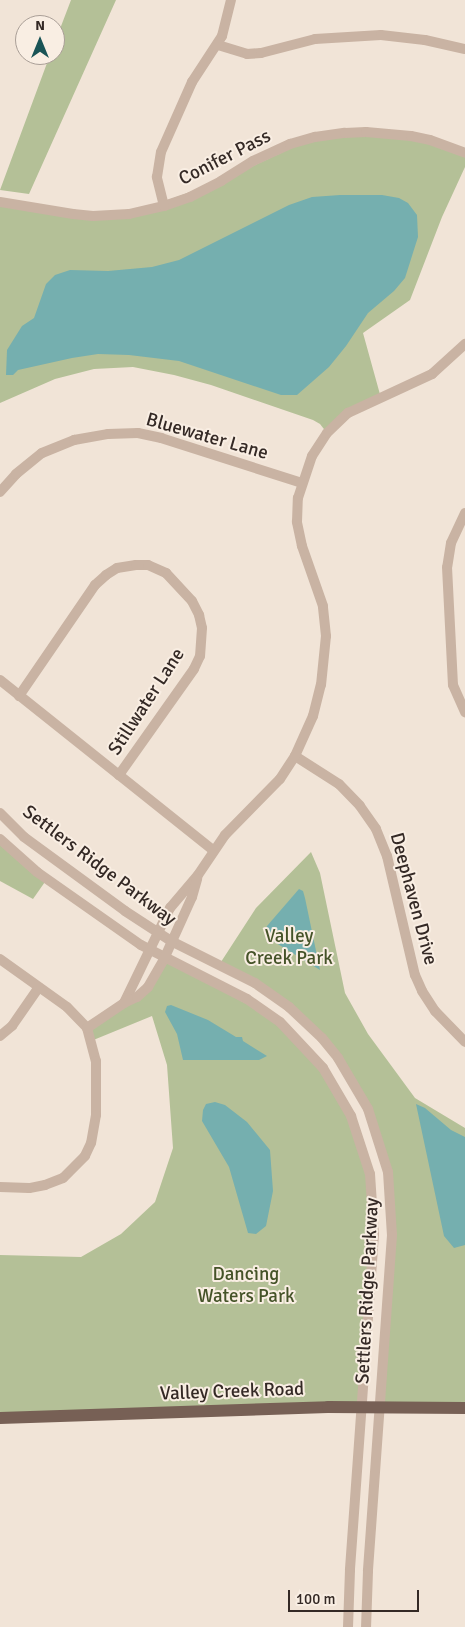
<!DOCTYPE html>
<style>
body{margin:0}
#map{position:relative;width:465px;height:1627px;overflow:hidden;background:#f1e4d7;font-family:Signika,sans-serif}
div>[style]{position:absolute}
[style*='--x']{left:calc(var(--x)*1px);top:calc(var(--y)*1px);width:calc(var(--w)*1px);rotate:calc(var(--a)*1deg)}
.green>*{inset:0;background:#b4c097}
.water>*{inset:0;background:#75afaf}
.minor>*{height:10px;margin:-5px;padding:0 5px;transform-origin:5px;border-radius:5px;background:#c9b3a3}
.major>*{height:12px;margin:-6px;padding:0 6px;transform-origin:6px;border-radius:6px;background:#776055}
span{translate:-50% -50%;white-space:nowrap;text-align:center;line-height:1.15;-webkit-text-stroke:4px #f9eee3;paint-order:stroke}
.street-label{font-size:19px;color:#342925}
.park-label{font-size:19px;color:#455328}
.north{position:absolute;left:15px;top:15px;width:50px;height:50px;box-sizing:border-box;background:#f9eee3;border:1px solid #aa9f97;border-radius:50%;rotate:0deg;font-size:14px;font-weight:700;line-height:20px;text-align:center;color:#342925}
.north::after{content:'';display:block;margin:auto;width:18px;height:22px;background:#1a5456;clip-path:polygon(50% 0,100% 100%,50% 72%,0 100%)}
.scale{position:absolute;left:288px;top:1590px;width:131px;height:22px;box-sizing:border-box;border:2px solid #342925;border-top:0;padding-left:6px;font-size:15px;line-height:18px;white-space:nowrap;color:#342925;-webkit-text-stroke:4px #f9eee3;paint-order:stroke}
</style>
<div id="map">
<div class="green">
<div style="clip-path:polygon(71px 0,116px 0,29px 194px,0 190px,50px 55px,55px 55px,55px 42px)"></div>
<div style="clip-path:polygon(390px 133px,465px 153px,465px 167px,442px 217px,410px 300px,363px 333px,381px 398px,365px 403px,327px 433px,320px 424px,313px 420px,211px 385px,174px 375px,133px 367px,94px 369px,55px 379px,0 403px,0 202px,50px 210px,129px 214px,221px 181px,315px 137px)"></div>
<div style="clip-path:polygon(0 839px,47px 879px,33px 899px,0 881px)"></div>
<div style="clip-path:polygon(311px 852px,320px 873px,345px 993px,368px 1034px,415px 1098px,465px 1128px,465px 1408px,380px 1407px,391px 1191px,358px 1090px,305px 1021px,219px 965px,256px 908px)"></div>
<div style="clip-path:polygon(164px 959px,280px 1022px,343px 1098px,373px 1194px,362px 1407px,0 1418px,0 1255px,81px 1257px,121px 1234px,155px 1202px,173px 1148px,167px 1065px,152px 1016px,91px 1041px,87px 1028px,137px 997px)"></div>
</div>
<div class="water">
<div style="clip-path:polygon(340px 195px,382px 195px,399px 198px,408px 203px,417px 215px,418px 237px,405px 278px,394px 291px,368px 313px,346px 346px,329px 367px,297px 395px,281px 395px,179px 361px,129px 355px,98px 354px,72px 358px,18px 370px,13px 375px,6px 375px,7px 350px,22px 326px,34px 318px,46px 284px,55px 275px,70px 270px,108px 271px,152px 267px,179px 260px,289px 205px,312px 197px)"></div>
<div style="clip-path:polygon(299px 889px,303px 891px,305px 898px,320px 970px,268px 938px,265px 933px,267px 926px)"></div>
<div style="clip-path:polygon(171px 1005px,208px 1020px,236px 1037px,242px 1037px,243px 1041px,267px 1056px,259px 1060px,183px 1060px,177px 1034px,165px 1012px,167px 1006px)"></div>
<div style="clip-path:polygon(215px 1102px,225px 1105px,247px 1122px,270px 1150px,273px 1191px,266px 1226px,256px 1234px,248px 1233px,229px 1167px,202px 1121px,203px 1110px,206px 1104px)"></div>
<div style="clip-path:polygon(416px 1104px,425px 1108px,451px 1130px,465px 1137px,465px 1245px,454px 1248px,444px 1236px)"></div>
</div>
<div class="minor">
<div style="--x:218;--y:45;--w:30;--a:17"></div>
<div style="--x:247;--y:54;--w:14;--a:-4"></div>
<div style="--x:261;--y:53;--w:56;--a:-14.5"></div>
<div style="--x:315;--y:39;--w:66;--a:-3.5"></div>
<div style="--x:381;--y:35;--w:44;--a:6.5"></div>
<div style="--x:425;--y:40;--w:41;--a:12.7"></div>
<div style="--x:0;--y:202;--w:74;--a:9.3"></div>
<div style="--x:73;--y:214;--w:20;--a:6"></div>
<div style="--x:93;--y:216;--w:36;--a:-3"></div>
<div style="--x:129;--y:214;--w:36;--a:-13"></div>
<div style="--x:164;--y:206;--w:28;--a:-19"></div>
<div style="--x:190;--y:197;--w:35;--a:-27"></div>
<div style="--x:221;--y:181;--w:38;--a:-32"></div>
<div style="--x:253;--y:161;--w:41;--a:-24.7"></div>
<div style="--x:290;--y:144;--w:26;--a:-16"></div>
<div style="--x:315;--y:137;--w:30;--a:-8"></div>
<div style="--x:345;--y:133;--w:21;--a:-3"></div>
<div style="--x:366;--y:132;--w:45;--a:5.1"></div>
<div style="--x:411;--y:136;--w:19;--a:12"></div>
<div style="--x:430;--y:140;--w:37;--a:20"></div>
<div style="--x:164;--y:206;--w:30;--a:-104"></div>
<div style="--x:157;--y:177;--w:25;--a:-81"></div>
<div style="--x:161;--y:152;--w:77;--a:-66.1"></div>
<div style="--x:192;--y:82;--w:55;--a:-56.9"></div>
<div style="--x:222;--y:36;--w:37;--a:-76"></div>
<div style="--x:0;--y:492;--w:24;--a:-48"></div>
<div style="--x:16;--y:474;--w:33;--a:-39"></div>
<div style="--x:42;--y:453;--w:35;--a:-22"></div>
<div style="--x:74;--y:440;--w:35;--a:-10"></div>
<div style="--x:108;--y:434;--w:30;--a:-2"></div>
<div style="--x:138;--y:433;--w:24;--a:12"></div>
<div style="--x:161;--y:438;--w:148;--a:17.7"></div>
<div style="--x:465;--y:513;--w:33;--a:115"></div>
<div style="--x:451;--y:543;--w:24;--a:99"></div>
<div style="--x:447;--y:567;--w:118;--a:87.1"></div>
<div style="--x:453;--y:685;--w:30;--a:66"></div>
<div style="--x:0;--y:680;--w:273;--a:38.6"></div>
<div style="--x:19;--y:696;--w:135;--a:-55.6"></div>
<div style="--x:95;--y:585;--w:15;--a:-42"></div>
<div style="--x:106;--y:575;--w:13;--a:-32"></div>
<div style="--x:117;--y:568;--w:19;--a:-9"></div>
<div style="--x:136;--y:565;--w:12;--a:0"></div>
<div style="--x:148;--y:565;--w:20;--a:24"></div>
<div style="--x:166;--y:573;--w:38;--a:47"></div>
<div style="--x:192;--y:601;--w:16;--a:63"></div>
<div style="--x:199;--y:615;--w:13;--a:77"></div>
<div style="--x:202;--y:628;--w:28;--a:94"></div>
<div style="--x:200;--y:656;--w:14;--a:115"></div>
<div style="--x:194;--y:669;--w:130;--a:125.3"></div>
<div style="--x:295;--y:756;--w:52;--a:32.5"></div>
<div style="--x:339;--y:784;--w:30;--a:46"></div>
<div style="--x:360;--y:806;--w:28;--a:55"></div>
<div style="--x:376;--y:829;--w:29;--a:68"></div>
<div style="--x:387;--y:856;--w:122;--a:76.8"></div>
<div style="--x:415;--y:975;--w:17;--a:66"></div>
<div style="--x:422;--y:991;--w:24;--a:57"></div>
<div style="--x:435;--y:1011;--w:43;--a:45.9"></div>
<div style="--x:0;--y:813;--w:34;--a:45"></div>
<div style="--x:24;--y:837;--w:125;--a:36.2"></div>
<div style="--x:125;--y:911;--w:55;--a:33.1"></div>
<div style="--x:171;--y:941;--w:94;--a:26.6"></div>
<div style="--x:255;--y:983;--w:42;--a:35.2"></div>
<div style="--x:289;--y:1007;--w:45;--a:43.2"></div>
<div style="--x:322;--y:1038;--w:26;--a:51"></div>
<div style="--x:338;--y:1058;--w:59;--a:59.5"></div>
<div style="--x:368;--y:1109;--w:66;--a:72.4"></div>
<div style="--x:388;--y:1172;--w:63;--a:86.4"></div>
<div style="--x:392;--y:1235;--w:337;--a:94.1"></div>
<div style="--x:368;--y:1571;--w:56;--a:92"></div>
<div style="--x:0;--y:839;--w:50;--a:41.7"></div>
<div style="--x:37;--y:872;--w:127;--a:35.1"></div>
<div style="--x:141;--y:945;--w:119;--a:27"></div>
<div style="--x:247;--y:999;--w:40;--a:34.9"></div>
<div style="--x:280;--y:1022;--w:63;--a:46.9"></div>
<div style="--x:323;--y:1068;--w:56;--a:59.7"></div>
<div style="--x:351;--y:1116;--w:61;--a:71.9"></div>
<div style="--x:370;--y:1174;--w:60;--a:86.2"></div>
<div style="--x:374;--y:1234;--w:337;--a:94.1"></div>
<div style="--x:350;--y:1570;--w:57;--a:92"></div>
<div style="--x:0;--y:959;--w:82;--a:35.6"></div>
<div style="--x:67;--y:1007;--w:29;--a:46"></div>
<div style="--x:87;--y:1028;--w:34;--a:75"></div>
<div style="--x:96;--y:1061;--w:54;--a:90"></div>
<div style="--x:96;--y:1115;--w:28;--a:100"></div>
<div style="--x:91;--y:1143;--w:14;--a:115"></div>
<div style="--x:85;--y:1156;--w:31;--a:135"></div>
<div style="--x:63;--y:1178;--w:19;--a:159"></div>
<div style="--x:45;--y:1185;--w:16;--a:169"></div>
<div style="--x:29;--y:1188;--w:29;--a:-178"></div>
<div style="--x:124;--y:1003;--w:106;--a:-64.2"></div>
<div style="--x:170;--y:908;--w:43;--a:-49.7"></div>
<div style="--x:198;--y:875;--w:48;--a:-56"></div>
<div style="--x:225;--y:835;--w:78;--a:-45.5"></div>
<div style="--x:280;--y:779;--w:27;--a:-57"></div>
<div style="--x:295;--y:756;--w:44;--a:-65.8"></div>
<div style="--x:313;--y:716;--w:32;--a:-76"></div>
<div style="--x:321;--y:685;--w:49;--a:-84.2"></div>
<div style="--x:326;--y:636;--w:30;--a:-96"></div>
<div style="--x:323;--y:606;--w:64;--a:-109.3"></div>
<div style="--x:302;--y:546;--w:25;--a:-102"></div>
<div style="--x:297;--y:522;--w:24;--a:-88"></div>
<div style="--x:298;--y:498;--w:44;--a:-71.6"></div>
<div style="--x:312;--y:456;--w:27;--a:-57"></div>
<div style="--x:327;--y:433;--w:29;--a:-44"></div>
<div style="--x:348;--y:413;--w:93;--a:-24.9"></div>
<div style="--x:432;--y:374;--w:45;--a:-42.3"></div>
<div style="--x:87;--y:1028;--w:45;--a:-34"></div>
<div style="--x:124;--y:1003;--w:14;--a:-25"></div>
<div style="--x:137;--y:997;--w:15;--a:-42"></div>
<div style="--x:148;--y:987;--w:32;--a:-60"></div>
<div style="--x:164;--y:959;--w:68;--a:-65.7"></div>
<div style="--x:192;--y:897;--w:19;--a:-74"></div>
<div style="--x:0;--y:1036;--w:16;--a:-40"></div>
<div style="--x:12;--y:1026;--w:47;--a:-55.3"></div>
</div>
<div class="major">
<div style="--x:0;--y:1418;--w:328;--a:-1.9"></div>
<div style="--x:328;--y:1407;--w:137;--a:0.4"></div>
</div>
<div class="street-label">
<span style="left:225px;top:158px;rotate:-27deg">Conifer Pass</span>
<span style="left:207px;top:437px;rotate:16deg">Bluewater Lane</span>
<span style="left:147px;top:702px;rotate:-57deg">Stillwater Lane</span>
<span style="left:99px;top:866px;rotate:37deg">Settlers Ridge Parkway</span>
<span style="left:413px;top:899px;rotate:75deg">Deephaven Drive</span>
<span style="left:368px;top:1291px;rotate:-87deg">Settlers Ridge Parkway</span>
<span style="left:232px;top:1392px;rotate:-2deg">Valley Creek Road</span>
</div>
<div class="park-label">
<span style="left:289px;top:948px">Valley<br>Creek Park</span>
<span style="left:246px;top:1286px">Dancing<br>Waters Park</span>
</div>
<div class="north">N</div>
<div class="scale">100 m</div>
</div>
